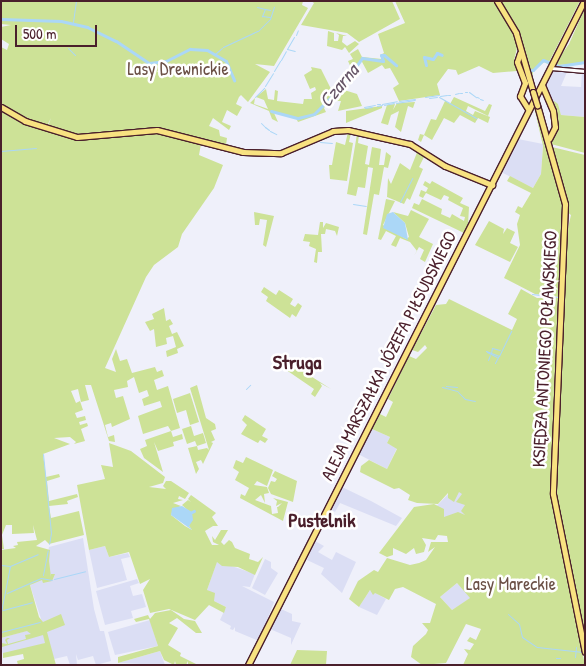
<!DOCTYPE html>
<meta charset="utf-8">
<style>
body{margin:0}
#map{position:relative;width:586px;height:666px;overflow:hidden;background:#eff0fa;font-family:"Patrick Hand",sans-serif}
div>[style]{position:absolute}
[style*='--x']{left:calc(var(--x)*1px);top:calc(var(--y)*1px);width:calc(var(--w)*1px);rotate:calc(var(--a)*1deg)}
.built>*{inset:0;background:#dbdef4}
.green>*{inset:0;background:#cde297}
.water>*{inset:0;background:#abd7f7}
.stream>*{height:1px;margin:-0.5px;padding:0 0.5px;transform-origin:0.5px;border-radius:0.5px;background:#abd7f7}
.canal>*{height:2.5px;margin:-1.25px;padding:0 1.25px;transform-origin:1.25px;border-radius:1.25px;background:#abd7f7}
.river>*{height:3px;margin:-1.5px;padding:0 1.5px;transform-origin:1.5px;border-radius:1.5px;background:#abd7f7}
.roads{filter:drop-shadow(1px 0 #4a1f2b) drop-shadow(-1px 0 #4a1f2b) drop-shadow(0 1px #4a1f2b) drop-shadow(0 -1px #4a1f2b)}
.minor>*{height:3px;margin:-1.5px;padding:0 1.5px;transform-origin:1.5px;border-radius:1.5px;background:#fff}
.major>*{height:5px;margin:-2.5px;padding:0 2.5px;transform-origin:2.5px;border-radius:2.5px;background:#f8e281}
.bridges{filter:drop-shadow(1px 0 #4a1f2b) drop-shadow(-1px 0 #4a1f2b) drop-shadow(0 1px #4a1f2b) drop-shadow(0 -1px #4a1f2b)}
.major-bridge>*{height:5px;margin:-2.5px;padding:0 2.5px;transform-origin:2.5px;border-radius:2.5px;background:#f8e281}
span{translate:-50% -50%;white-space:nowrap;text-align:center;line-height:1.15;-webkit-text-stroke:5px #fff;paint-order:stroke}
.park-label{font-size:18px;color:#6b5046}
.street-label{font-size:18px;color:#4a1f2b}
.water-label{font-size:19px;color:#675668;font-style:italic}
.quarter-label{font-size:20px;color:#4a1f2b;font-weight:700}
.frame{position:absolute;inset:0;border:2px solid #4a1f2b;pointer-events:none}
.scale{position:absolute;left:15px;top:25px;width:82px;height:22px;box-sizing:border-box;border:2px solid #4a1f2b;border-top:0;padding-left:6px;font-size:15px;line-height:18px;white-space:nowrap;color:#4a1f2b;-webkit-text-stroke:4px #fff;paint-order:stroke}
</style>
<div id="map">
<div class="built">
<div style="clip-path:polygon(553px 70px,567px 72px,561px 86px,581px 87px,582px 72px,585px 72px,585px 117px,561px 115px,558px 104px,553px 103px,545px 90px)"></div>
<div style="clip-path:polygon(518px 139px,543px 144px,541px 174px,533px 188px,501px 172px)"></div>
<div style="clip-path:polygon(372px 429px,390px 437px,387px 443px,397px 448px,387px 469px,358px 454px)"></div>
<div style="clip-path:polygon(342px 487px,371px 501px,402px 518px,396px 526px,340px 503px,335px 512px,332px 510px)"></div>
<div style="clip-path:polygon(452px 490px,485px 497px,465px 514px,459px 527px,432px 511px)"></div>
<div style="clip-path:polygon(83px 538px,94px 609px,100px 631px,104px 631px,111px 661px,96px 665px,93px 656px,78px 660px,76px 654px,77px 665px,70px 665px,67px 656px,54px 659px,30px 585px,43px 577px,49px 547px)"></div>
<div style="clip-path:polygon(315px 541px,324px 546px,318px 552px,332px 560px,336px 552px,356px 562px,342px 593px,321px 574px,324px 568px,307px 560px)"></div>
<div style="clip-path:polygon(105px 546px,109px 557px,128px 553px,130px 557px,121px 559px,127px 580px,97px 588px,89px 550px)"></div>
<div style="clip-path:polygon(265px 559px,271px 562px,271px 568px,278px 573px,265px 595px,252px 588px)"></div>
<div style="clip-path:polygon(217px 561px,255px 574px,250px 587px,242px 586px,274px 602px,259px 641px,235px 631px,235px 627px,233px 630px,230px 629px,231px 626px,220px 620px,226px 607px,214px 601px,207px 590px)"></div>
<div style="clip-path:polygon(137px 579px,139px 583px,130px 586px,133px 596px,142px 594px,146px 607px,131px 611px,133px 618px,105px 625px,96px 591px)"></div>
<div style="clip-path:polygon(457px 583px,471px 598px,452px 610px,440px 597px)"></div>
<div style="clip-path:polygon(370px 590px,386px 599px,377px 615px,359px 607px)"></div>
<div style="clip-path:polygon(281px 609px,292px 614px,292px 621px,301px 623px,291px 645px,291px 638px,270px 629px)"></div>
<div style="clip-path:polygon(150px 620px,158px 646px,115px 655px,108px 632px)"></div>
<div style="clip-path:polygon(33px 629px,44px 635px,46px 643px,3px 655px,1px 638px)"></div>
<div style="clip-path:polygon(160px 651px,165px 665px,118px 663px)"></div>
</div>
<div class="green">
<div style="clip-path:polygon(1px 1px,303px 1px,302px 5px,308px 8px,274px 66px,255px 64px,270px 72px,248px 102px,241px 95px,239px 97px,236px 104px,242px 107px,237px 116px,227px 110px,222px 122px,231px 126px,229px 130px,213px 118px,209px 126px,219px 130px,220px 136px,227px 138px,226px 145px,220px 146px,158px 128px,82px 135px,48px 126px,51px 118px,47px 126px,25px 120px,1px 104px,1px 47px,7px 50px,9px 44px,1px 39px,1px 27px,11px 25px,1px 24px)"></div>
<div style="clip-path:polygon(311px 1px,392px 1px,400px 19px,359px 42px,347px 33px,301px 25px,314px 3px)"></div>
<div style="clip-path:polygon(395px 1px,492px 1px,498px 4px,515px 38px,517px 48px,514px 60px,517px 71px,493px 73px,479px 66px,458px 75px,456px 70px,448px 69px,437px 84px,440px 95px,399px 101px,393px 88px,399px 84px,390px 68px,385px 69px,382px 65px,368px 73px,361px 60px,341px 89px,357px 94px,362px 106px,338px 111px,341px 101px,330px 101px,324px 108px,326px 112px,298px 122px,296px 118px,274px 113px,278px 122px,272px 119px,269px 111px,250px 103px,255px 98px,254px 104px,268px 109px,264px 100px,256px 97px,266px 89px,268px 99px,274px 100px,275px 90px,278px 91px,277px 101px,303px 104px,304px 99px,312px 99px,311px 93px,316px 90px,315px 87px,310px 89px,304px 75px,312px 70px,311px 67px,321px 69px,333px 93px,352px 70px,348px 61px,353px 59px,350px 54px,358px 49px,362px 57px,382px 59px,380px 55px,384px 53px,378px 34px,405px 23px)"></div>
<div style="clip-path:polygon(501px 1px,580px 1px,548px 64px,544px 62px,533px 72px,533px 77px,528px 60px,523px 57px,517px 31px)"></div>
<div style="clip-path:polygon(585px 8px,585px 64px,554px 65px,569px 44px)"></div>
<div style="clip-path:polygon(328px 31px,334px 33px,334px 41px,338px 41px,339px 35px,336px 33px,347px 36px,343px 36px,342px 42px,347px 46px,355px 41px,359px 44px,349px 53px,345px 47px,342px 50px,327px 46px)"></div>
<div style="clip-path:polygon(440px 97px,450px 104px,454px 97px,485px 111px,489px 104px,492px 105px,488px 116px,468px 106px,466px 111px,473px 115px,475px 111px,490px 117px,488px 123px,478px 118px,475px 123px,460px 115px,454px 123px,444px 118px,432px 140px,424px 135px,421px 142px,418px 140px,420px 134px,424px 135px,431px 119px,436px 120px,445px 101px)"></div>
<div style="clip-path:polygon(554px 101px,558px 104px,561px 115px,585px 117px,585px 153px,551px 144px,555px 130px)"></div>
<div style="clip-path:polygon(415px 102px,413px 108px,408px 106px,401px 132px,395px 127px,399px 111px,391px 115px,388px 125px,381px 123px,387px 105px,395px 104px,393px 110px,397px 103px)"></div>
<div style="clip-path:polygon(536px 105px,564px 201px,559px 297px,535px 294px,504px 278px,520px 245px,517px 224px,520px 215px,515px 212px,518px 206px,522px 208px,531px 193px,507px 181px,510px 176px,533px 188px,541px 174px,543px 146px,534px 107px)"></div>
<div style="clip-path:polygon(382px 106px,382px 108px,346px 123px,346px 111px)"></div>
<div style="clip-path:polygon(1px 109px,19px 120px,82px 138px,156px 132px,186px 139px,201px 144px,199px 155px,223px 165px,214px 188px,182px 234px,178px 247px,154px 265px,146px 277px,105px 368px,116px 372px,112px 359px,116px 349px,120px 361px,127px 359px,132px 373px,155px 367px,157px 372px,162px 370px,164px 376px,154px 380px,157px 390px,168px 386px,180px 428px,171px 431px,173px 437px,182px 434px,183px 439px,173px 442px,174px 446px,158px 451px,154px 442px,163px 472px,144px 458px,140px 449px,147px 446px,145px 440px,171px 431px,168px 426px,143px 434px,138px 416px,162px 407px,160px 401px,144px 406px,142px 399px,149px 396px,147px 390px,139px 393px,134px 377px,127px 381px,128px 387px,114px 390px,116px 398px,123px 396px,130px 419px,112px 427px,111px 423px,105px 425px,108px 437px,114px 435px,115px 442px,109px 441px,91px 385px,85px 385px,89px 400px,81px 402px,78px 389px,71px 391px,76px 403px,80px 401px,83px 410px,75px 413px,77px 418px,85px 416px,86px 420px,79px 422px,80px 425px,87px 423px,88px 426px,81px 429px,85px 441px,74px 444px,76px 442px,70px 437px,54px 438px,70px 444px,43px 454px,46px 477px,59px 474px,60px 477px,47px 481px,49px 501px,77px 494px,78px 497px,67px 501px,68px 504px,49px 506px,51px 518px,79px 511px,84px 535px,49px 544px,45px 540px,36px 546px,50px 550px,49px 561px,51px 577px,51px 574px,55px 574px,52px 581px,43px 583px,42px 580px,30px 585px,39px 617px,43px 622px,61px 614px,65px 625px,47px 632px,56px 665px,18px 665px,17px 661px,24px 659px,23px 654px,3px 658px,3px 653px,45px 643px,43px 635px,2px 647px,1px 652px,1px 643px,7px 644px,5px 640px,7px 638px,10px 638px,7px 640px,8px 644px,26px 639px,25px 635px,31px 634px,27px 631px,1px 638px,1px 550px,16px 548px,13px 546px,18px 545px,17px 542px,37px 540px,33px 525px,34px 533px,12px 534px,12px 525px,6px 525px,2px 535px,4px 549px,1px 549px)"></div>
<div style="clip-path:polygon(348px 132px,351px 133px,349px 142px,353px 143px,347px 181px,330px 179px,329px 165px,332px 165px,336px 142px,345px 145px)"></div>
<div style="clip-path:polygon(357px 134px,359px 134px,358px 143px,368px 146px,365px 164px,369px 165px,372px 147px,381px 149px,379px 165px,384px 165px,386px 152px,391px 156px,388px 168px,384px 167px,379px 195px,374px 194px,367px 235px,363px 234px,373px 168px,368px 167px,365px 188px,358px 187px,356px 196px,347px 194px)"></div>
<div style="clip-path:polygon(552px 147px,585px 155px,585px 646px,553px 493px,566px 236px,571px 215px,567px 212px)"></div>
<div style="clip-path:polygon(418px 150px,425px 155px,419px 167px,423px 169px,410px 200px,407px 198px,404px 204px,387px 197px,388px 178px,391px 184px,400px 163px,410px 170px)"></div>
<div style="clip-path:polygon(425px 181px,430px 184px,432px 181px,463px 198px,460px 203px,469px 207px,468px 225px,464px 233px,412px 208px,414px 203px,419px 205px,422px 199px,442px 209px,441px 214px,450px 218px,452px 214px,464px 221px,465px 217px,460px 216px,463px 208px,448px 200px,449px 197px,444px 195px,441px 200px,426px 193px,423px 198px,419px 196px,421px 190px,426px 192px,428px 188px,423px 185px)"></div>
<div style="clip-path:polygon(386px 199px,395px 201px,383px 225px,406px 239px,409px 237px,405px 223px,393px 212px,408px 216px,411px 210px,429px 219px,419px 237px,433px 244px,425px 262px,420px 259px,424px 250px,419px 247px,414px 256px,417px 251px,410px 242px,400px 238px,396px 247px,391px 245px,396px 236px,386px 231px,381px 240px,378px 239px)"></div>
<div style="clip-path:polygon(254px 212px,274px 216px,266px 247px,263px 245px,267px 220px,260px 219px,259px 225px,255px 225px)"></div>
<div style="clip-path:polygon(489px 221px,504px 229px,503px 234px,507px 228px,515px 232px,510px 243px,518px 247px,510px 262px,475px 245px)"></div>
<div style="clip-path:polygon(320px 222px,323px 222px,323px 228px,326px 223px,339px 227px,337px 236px,335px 231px,326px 229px,325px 234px,321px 234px,322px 252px,318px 252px,317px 263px,314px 262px,316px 249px,309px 246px,310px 242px,303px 241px,305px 234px,318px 235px)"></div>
<div style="clip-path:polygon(264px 287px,276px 295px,279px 290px,293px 299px,290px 304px,295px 307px,298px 303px,302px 306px,296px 317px,292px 314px,290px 318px,266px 301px,268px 297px,261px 292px)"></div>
<div style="clip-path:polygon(evenodd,521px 289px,537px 298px,559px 298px,551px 500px,585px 665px,463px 665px,468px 654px,464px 649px,470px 650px,474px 644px,467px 641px,470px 637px,476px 640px,481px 629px,466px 624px,446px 663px,422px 665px,411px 657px,413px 646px,426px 634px,428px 630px,422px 623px,430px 623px,436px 604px,403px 587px,395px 589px,389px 600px,375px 593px,373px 595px,370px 590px,359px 607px,349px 599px,358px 581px,374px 570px,378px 572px,387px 558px,410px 565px,419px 563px,426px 560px,435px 547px,428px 552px,431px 542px,448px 542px,447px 536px,438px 535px,435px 540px,422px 538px,426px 545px,424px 552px,416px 554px,414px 548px,406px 554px,393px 548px,393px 555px,387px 557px,379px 553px,414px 507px,434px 504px,444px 509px,444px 517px,458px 512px,465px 515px,461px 511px,465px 505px,456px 502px,462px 494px,459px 492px,454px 502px,448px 498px,448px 493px,438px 504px,417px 503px,408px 500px,410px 495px,399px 488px,394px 489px,360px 472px,361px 466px,369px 460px,387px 469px,397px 449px,387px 443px,390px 437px,372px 429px,380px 414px,386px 417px,393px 402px,388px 399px,409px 356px,416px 359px,427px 348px,425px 345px,418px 352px,412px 350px,436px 305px,446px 304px,449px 299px,512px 330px,517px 319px,508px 314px,521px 289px,457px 583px,470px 598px,452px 610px,440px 597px,457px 583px)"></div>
<div style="clip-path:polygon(164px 308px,166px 321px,170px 319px,173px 324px,169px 326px,172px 334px,177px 332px,184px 346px,177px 349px,178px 353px,167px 357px,166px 351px,176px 347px,173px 336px,166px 338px,167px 344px,156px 347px,154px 329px,150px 331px,145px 322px,154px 319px,152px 314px)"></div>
<div style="clip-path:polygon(283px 357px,300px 369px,303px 365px,306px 367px,306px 373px,309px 369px,311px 371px,309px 375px,331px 389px,320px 383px,322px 386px,315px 397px,311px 394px,314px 389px,276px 363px)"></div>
<div style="clip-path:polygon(197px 385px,206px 418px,215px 424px,216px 429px,211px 431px,215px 440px,211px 442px,213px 443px,203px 464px,201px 460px,196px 462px,199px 469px,196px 474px,188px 448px,197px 446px,195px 441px,187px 444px,182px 429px,191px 426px,194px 436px,203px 433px,206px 443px,197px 446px,198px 450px,207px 448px,209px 450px,190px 388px)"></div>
<div style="clip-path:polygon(190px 393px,199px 422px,190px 425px,186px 410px,177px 413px,173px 399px)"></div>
<div style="clip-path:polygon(245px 415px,266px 429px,262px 436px,268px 439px,265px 443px,260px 440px,258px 443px,241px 434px,247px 425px,242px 420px)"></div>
<div style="clip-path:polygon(109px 443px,131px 451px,165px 477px,163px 483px,149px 487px,166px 489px,163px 486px,166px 481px,171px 481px,189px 493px,185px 499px,179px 496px,178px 499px,183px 500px,173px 503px,181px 506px,173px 510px,171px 515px,185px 526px,192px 530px,189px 526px,192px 514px,182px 505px,188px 500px,191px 502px,188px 499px,191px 495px,216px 513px,212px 517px,218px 526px,213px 526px,205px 531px,212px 545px,219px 545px,213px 542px,212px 536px,215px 540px,221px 530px,228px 530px,221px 542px,224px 545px,229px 540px,232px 542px,235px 548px,250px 554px,249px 559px,258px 562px,263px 557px,255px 575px,238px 567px,222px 566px,217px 562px,207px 590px,215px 593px,214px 601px,226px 607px,224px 613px,209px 605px,195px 620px,169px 609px,150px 613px,143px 590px,150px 579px,140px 584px,129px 552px,109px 557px,105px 546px,89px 550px,77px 485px,105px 479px,101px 465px,113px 467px)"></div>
<div style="clip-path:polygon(246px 457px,273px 470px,267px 486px,257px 481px,254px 485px,267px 487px,269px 493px,264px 494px,265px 503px,261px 495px,255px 500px,271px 506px,272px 514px,278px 513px,277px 507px,278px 507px,282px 503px,276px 506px,277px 501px,273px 498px,288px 502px,283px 521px,240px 498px,241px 494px,245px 496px,249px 488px,235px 480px,239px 472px,233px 468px,236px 460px,243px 463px)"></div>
<div style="clip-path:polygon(275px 471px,297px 481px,293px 502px,271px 494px,268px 488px,271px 481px,275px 482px,277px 479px,272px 476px)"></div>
<div style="clip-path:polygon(171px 610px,184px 619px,195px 621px,202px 633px,196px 633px,177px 618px,169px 623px,178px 628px,168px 645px,181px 653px,180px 656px,198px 665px,188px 665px,188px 661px,186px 665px,176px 665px,175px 661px,174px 665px,164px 660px,160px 651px,118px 663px,118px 657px,158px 646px,149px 619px,136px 622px,134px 619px,148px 615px,150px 619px,155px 613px)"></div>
<div style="clip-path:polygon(297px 650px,327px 651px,326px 665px,290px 665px)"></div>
</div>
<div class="water">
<div style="clip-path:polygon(393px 212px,405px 223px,408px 240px,383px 228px,387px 214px)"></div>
<div style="clip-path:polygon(182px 506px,192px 512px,193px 520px,189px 526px,192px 530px,171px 515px,172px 508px)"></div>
</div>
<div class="stream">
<div style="--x:257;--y:7;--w:8;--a:14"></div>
<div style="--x:270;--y:10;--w:5;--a:-169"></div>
<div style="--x:265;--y:9;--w:8;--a:113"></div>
<div style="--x:262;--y:16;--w:8;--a:7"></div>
<div style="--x:73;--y:22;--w:21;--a:-82"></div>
<div style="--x:296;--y:35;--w:5;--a:-68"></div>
<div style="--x:294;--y:37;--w:14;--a:120"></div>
<div style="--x:287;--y:49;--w:8;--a:14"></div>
<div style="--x:223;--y:47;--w:38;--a:-25"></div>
<div style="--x:258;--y:31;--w:17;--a:-45"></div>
<div style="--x:270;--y:19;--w:13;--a:-72"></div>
<div style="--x:68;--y:48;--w:10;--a:45"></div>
<div style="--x:215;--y:54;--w:9;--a:-41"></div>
<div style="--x:281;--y:60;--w:10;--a:-61"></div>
<div style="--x:274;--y:71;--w:12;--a:-59"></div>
<div style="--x:265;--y:86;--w:15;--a:-58"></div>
<div style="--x:465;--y:92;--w:2;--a:0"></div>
<div style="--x:469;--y:92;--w:9;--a:36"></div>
<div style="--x:460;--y:93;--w:2;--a:0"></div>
<div style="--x:455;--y:94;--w:4;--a:-14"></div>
<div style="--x:448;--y:95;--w:2;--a:0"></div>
<div style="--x:440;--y:96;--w:7;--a:-8"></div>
<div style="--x:255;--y:97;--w:13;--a:-45"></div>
<div style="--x:425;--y:97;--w:14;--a:-8"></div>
<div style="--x:439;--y:97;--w:43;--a:29.6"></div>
<div style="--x:477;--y:97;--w:2;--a:27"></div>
<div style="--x:429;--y:98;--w:8;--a:-7"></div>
<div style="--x:480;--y:99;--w:3;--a:18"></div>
<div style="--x:399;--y:101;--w:16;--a:-7"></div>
<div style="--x:396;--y:103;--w:19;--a:-9"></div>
<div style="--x:377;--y:104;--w:3;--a:0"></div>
<div style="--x:382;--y:104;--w:15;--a:-11"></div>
<div style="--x:384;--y:105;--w:10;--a:-11"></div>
<div style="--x:377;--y:106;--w:5;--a:-11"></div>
<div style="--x:364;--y:107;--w:11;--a:-10"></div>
<div style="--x:365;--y:108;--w:7;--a:-8"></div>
<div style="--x:261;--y:123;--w:6;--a:45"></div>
<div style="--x:265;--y:127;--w:5;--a:37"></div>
<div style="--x:270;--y:131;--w:7;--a:27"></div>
<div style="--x:320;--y:142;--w:12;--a:5"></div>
<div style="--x:1;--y:151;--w:35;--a:-5"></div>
<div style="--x:400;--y:202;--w:27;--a:-63"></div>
<div style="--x:353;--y:204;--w:13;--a:9"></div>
<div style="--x:532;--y:294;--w:25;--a:7"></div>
<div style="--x:486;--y:351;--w:14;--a:21"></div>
<div style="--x:499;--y:356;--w:28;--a:-64"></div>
<div style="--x:487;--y:352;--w:11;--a:27"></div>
<div style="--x:491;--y:353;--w:5;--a:-79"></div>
<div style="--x:492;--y:348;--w:8;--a:14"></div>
<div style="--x:488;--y:360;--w:5;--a:-68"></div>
<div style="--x:495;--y:363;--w:7;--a:-63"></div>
<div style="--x:446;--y:386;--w:11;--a:5"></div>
<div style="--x:442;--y:387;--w:16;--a:15"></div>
<div style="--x:246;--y:389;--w:6;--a:-45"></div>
<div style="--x:458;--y:392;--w:10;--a:45"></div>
<div style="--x:465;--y:399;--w:10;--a:11"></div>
<div style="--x:43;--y:454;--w:79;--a:84.2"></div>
<div style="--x:51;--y:533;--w:11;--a:100"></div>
<div style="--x:1;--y:565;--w:9;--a:6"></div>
<div style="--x:43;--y:575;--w:25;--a:-79"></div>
<div style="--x:54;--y:579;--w:32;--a:-14"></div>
<div style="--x:7;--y:593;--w:37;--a:-24"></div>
<div style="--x:41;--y:578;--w:11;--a:10"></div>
<div style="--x:3;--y:610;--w:30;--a:-15"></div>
<div style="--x:1;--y:612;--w:47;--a:-78.9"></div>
<div style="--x:10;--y:566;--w:30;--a:-23"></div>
<div style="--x:508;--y:614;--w:15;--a:42"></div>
<div style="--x:519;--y:624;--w:13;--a:77"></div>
<div style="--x:522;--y:637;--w:18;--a:34"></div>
<div style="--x:537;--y:647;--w:46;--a:6.2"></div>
<div style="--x:1;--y:632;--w:40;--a:-14.4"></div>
<div style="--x:575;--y:657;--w:10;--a:-84"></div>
<div style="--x:556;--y:658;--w:4;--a:0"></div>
</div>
<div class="canal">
<div style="--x:192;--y:512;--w:2;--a:-27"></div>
</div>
<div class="river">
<div style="--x:1;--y:19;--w:60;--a:1.9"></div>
<div style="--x:61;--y:21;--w:27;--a:13"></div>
<div style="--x:87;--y:27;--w:32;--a:26"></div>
<div style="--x:116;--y:41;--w:40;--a:34"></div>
<div style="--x:149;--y:63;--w:17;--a:-7"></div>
<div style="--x:166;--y:61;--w:27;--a:-27"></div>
<div style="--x:190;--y:49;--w:17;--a:3"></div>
<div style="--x:207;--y:50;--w:22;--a:30"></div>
<div style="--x:226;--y:61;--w:21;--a:67"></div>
<div style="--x:426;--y:65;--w:8;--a:-104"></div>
<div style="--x:424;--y:57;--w:9;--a:13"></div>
<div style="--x:433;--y:59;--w:7;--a:-56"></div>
<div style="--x:437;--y:53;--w:5;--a:22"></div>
<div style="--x:520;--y:72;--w:13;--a:-9"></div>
<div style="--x:533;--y:70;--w:14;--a:-45"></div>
<div style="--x:543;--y:60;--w:17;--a:21"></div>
<div style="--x:559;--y:66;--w:26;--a:-9"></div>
<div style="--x:271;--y:111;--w:28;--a:15"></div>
<div style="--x:298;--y:118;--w:16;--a:-14"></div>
<div style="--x:314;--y:114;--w:38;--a:-45"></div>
<div style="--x:341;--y:87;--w:36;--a:-54"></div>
<div style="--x:362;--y:58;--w:21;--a:8"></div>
<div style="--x:383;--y:61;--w:6;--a:-108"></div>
<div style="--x:381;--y:55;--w:3;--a:0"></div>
<div style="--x:384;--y:55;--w:16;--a:40"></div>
</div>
<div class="roads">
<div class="minor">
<div style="--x:551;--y:68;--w:34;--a:5"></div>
</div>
<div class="major">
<div style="--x:497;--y:1;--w:37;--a:59"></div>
<div style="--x:516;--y:33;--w:61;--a:73.9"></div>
<div style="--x:520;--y:53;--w:9;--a:108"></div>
<div style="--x:517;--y:62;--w:22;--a:69"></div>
<div style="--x:525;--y:83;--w:14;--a:111"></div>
<div style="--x:520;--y:96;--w:15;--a:58"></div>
<div style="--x:542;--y:85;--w:28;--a:67"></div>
<div style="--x:553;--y:111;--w:16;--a:83"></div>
<div style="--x:555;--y:127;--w:13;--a:117"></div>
<div style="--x:537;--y:105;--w:103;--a:74.2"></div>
<div style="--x:565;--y:204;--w:290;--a:92.4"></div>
<div style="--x:553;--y:494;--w:161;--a:78.6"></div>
<div style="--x:1;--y:107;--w:28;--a:30"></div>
<div style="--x:25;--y:121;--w:54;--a:17.1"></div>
<div style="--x:77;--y:137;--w:80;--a:-5"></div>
<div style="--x:157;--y:130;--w:89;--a:14.3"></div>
<div style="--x:243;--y:152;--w:38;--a:2"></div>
<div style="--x:281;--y:153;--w:56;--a:-22.9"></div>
<div style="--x:333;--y:131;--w:15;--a:-4"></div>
<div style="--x:348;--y:130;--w:64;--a:12.7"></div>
<div style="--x:410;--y:144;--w:41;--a:32.2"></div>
<div style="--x:445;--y:166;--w:51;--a:22"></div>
<div style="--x:248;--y:665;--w:744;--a:-63.16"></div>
</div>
</div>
<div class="bridges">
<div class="major-bridge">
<div style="--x:533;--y:92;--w:14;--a:73"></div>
</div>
</div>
<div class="park-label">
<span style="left:178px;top:69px">Lasy Drewnickie</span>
<span style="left:511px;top:584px">Lasy Mareckie</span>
</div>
<div class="street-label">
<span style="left:545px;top:349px;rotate:-87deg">KSIĘDZA ANTONIEGO POŁAWSKIEGO</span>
<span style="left:389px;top:356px;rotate:-63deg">ALEJA MARSZAŁKA JÓZEFA PIŁSUDSKIEGO</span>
</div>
<div class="water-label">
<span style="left:339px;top:86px;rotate:-50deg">Czarna</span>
</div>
<div class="quarter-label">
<span style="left:297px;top:361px">Struga</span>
<span style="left:322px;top:519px">Pustelnik</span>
</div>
<div class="frame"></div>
<div class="scale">500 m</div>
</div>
